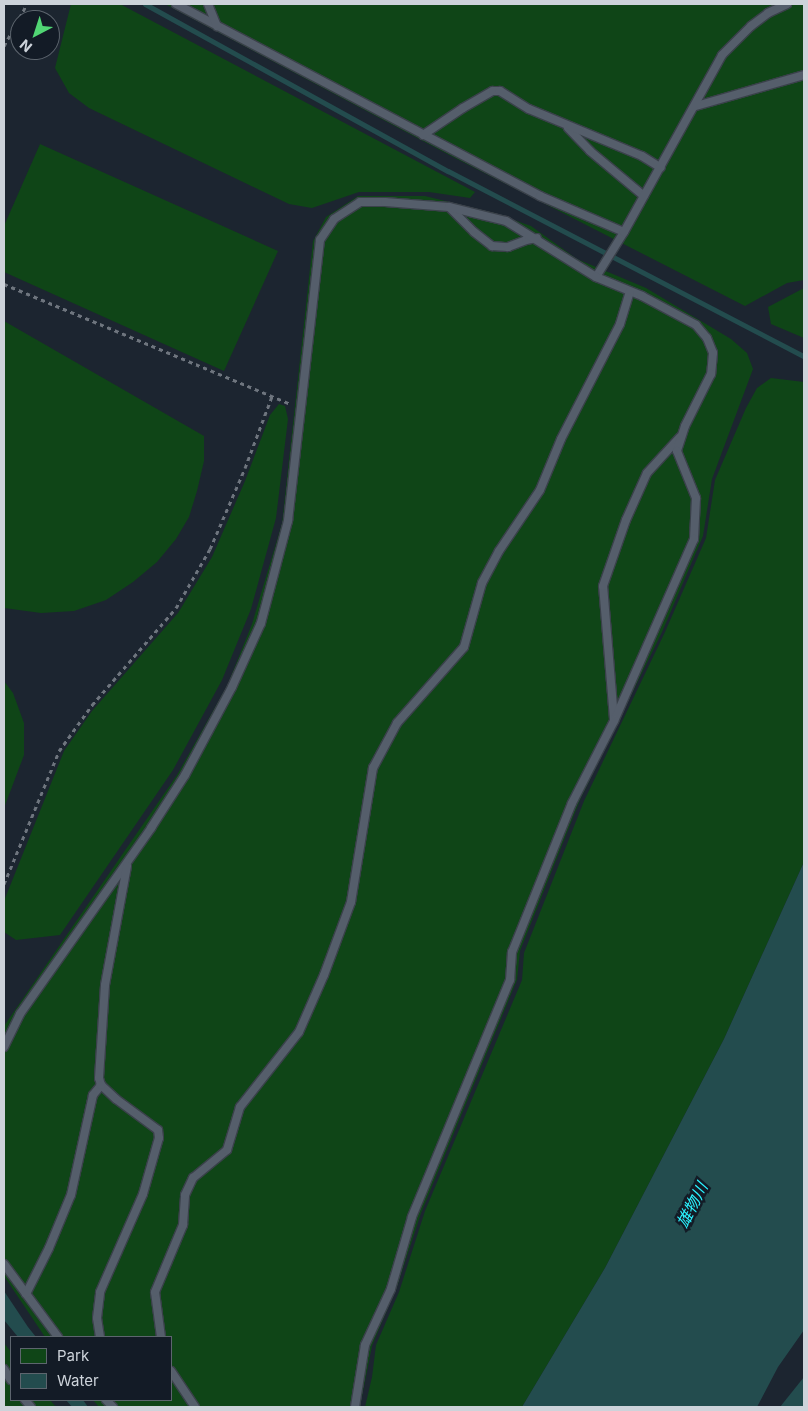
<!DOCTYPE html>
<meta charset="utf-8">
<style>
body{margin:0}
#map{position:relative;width:808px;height:1411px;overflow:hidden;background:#1c2530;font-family:Inter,"Noto Sans JP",sans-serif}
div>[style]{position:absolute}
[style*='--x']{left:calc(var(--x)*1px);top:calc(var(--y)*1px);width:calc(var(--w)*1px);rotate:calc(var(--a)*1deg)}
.green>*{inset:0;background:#0f4517}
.water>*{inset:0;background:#234c4e}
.stream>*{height:5px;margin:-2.5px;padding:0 2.5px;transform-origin:2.5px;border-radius:2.5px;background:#234c4e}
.path>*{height:3px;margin-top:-1.5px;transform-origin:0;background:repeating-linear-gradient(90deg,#6e757e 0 4px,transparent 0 8px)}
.roads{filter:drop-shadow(1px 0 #3a414a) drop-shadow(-1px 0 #3a414a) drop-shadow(0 1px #3a414a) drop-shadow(0 -1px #3a414a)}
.service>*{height:8px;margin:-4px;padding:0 4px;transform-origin:4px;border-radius:4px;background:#555e6b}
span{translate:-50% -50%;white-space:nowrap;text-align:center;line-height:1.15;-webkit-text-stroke:5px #131b26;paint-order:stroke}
.water-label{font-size:16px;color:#2af3ff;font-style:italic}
.frame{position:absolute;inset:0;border:5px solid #cdd3da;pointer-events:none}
.legend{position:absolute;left:10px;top:1336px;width:162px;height:65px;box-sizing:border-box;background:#131b26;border:1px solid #5d656e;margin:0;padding:6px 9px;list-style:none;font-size:15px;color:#cdd3da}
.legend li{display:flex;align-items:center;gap:10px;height:25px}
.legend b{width:25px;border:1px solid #5d656e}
.north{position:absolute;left:10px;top:10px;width:50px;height:50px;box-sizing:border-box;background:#131b26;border:1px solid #5d656e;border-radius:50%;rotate:220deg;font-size:14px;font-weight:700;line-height:20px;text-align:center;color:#cdd3da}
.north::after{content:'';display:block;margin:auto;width:18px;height:22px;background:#51d674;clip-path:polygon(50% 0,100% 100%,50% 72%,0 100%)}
</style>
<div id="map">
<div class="green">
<div style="clip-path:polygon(71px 4px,120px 4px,475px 192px,470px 198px,429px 192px,359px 192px,312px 208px,289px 204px,89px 108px,69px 93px,55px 68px)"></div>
<div style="clip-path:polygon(165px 4px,804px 4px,804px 280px,787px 283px,745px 306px,453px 157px)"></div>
<div style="clip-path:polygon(40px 144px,278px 251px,224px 371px,4px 272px,4px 226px)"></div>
<div style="clip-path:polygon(358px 196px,425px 196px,494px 213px,531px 226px,577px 259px,646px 288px,731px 339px,747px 353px,753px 369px,712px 479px,703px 536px,662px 632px,580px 800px,520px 951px,517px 980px,421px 1213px,398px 1284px,372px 1346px,360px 1407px,99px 1407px,93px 1400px,171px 1400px,171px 1337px,45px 1337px,4px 1276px,4px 1026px,177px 775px,227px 686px,252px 624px,282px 523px,313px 241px,326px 217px)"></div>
<div style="clip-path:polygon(804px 288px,804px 338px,771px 324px,768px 307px)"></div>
<div style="clip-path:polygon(4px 321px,204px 436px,204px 461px,197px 491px,189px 517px,176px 539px,157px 562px,133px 582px,106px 600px,74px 611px,41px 613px,4px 608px)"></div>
<div style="clip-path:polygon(771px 378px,804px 382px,804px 862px,724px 1039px,605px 1268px,522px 1407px,365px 1407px,372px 1377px,376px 1345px,399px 1292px,425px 1211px,522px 980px,524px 953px,584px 801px,665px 632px,706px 538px,715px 480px,746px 408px,757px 388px)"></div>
<div style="clip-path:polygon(279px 404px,285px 406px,288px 419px,276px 518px,251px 609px,222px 680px,173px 770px,60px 935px,16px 940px,4px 932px,4px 901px,64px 751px,92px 711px,178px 613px,212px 557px,245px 481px,270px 415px)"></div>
<div style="clip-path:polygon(4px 681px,13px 693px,24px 723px,24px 755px,4px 808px)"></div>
<div style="clip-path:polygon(4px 1343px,11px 1352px,11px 1400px,50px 1400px,56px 1407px,4px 1407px)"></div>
</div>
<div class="water">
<div style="clip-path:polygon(804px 862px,804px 1330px,778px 1367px,757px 1407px,522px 1407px,605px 1268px,724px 1039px)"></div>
<div style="clip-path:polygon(4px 1291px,28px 1327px,36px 1337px,18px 1337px,4px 1320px)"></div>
<div style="clip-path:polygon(804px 1377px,804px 1407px,780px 1407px)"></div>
<div style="clip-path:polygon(66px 1400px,83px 1400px,88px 1407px,72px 1407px)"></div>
</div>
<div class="stream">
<div style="--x:145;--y:4;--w:346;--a:28.9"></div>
<div style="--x:448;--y:171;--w:401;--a:27.5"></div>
</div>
<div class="path">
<div style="--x:4;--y:46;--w:48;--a:-61.3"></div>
<div style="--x:4;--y:284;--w:311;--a:22.7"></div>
<div style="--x:4;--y:884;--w:144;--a:-67.5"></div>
<div style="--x:59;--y:751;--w:57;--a:-54.3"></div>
<div style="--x:92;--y:705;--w:128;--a:-49.1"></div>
<div style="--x:176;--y:608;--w:68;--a:-60"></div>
<div style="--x:210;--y:549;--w:88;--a:-66.6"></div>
<div style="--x:245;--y:468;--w:77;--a:-69.4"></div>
</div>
<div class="roads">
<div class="service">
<div style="--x:176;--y:4;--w:412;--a:27.8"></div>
<div style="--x:540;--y:196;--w:91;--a:23.2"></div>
<div style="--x:208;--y:4;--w:24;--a:68"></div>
<div style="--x:696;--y:106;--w:112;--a:-16"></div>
<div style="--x:568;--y:128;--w:32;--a:46"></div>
<div style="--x:590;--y:151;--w:70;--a:39.8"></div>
<div style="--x:423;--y:135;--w:48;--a:-34"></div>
<div style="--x:463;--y:108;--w:34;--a:-30"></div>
<div style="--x:493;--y:91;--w:7;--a:0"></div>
<div style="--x:500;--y:91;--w:34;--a:32"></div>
<div style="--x:529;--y:109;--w:122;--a:22.6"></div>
<div style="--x:642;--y:156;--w:22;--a:32"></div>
<div style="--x:449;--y:207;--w:35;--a:45"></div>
<div style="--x:474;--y:232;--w:23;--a:38"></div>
<div style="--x:492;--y:246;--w:16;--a:4"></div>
<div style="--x:508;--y:247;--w:19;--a:-21"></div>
<div style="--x:526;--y:240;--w:11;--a:-10"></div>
<div style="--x:596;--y:277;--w:53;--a:-58.1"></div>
<div style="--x:624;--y:232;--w:202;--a:-61"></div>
<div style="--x:722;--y:55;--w:41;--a:-45"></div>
<div style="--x:751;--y:26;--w:21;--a:-37"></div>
<div style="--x:768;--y:13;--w:21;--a:-25"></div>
<div style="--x:614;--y:719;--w:133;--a:-94.7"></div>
<div style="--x:603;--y:586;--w:70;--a:-70.8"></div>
<div style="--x:626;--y:520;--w:51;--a:-65.9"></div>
<div style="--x:647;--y:473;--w:49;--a:-47.5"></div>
<div style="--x:4;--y:1047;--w:37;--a:-64"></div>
<div style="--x:20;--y:1014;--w:228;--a:-54.8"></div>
<div style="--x:151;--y:828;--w:63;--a:-57.3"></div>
<div style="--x:185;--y:775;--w:100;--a:-61.9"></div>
<div style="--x:232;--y:687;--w:70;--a:-65.6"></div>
<div style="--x:261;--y:623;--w:106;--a:-75.2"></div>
<div style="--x:288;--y:521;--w:283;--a:-83.5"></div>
<div style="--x:320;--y:240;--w:25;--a:-56"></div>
<div style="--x:334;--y:219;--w:31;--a:-33"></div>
<div style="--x:360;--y:202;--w:25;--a:0"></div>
<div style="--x:385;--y:202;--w:64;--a:4.5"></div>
<div style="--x:449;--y:207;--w:59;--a:13.8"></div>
<div style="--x:506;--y:221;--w:106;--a:31.9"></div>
<div style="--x:596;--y:277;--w:50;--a:22.4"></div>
<div style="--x:642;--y:296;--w:61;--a:28.2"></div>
<div style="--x:696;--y:325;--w:17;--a:50"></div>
<div style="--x:707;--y:338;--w:16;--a:68"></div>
<div style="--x:713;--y:353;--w:21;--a:95"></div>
<div style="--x:711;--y:374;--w:58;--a:116.6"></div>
<div style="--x:685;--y:426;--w:26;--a:108"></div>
<div style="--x:677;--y:451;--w:51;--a:68"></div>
<div style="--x:696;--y:498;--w:41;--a:92.8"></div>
<div style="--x:694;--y:539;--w:199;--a:113.7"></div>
<div style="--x:614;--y:721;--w:92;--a:117.1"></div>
<div style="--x:572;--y:803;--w:161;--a:111.9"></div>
<div style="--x:512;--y:952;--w:28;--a:94"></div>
<div style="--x:510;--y:980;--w:256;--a:112.5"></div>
<div style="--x:412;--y:1217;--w:75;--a:106.3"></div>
<div style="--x:391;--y:1289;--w:62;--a:114.9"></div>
<div style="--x:365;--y:1345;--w:63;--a:99.2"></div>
<div style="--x:4;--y:1264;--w:91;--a:53.5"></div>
<div style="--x:26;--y:1294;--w:51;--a:-63.4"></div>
<div style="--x:49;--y:1248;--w:57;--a:-67.5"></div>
<div style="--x:71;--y:1195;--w:102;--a:-77.6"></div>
<div style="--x:93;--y:1095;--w:13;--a:-51"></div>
<div style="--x:100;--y:1337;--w:19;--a:-99"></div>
<div style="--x:97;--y:1318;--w:26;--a:-83"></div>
<div style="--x:100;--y:1292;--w:107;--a:-66.3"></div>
<div style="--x:143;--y:1194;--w:58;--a:-74.1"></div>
<div style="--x:159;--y:1138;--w:8;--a:-97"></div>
<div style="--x:158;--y:1130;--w:52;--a:-143.6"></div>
<div style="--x:116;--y:1099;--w:21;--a:-137"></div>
<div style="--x:101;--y:1085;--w:7;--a:-106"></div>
<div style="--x:99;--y:1078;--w:93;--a:-86.3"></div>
<div style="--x:105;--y:985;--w:121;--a:-79.5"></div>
<div style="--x:161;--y:1337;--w:45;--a:-97.6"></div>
<div style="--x:155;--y:1292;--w:73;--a:-67.3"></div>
<div style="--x:183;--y:1225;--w:30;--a:-86"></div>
<div style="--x:185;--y:1195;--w:19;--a:-65"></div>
<div style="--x:193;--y:1178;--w:44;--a:-39.5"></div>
<div style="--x:227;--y:1150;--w:45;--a:-73.2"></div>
<div style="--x:240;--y:1107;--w:95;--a:-51.8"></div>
<div style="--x:299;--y:1032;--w:62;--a:-66.3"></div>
<div style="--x:324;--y:975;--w:78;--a:-69.7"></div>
<div style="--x:351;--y:902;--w:136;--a:-80.7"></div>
<div style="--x:373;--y:768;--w:51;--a:-61.9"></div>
<div style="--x:397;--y:723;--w:101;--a:-48.6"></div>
<div style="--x:464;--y:647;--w:66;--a:-74.3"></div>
<div style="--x:482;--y:583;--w:36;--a:-62"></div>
<div style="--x:499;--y:551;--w:73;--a:-56.1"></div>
<div style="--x:540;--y:490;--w:55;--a:-67.6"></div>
<div style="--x:561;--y:439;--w:129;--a:-62.8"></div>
<div style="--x:620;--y:324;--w:34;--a:-73"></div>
<div style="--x:4;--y:1369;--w:13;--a:58"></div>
<div style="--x:171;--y:1371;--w:43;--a:56.3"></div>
<div style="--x:25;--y:1400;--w:9;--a:49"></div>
<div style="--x:106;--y:1400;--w:10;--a:45"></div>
</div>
</div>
<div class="water-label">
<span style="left:692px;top:1205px;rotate:-63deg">雄物川</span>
</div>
<div class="frame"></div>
<ul class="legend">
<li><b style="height:14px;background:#0f4517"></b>Park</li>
<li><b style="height:14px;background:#234c4e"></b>Water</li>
</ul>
<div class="north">N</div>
</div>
